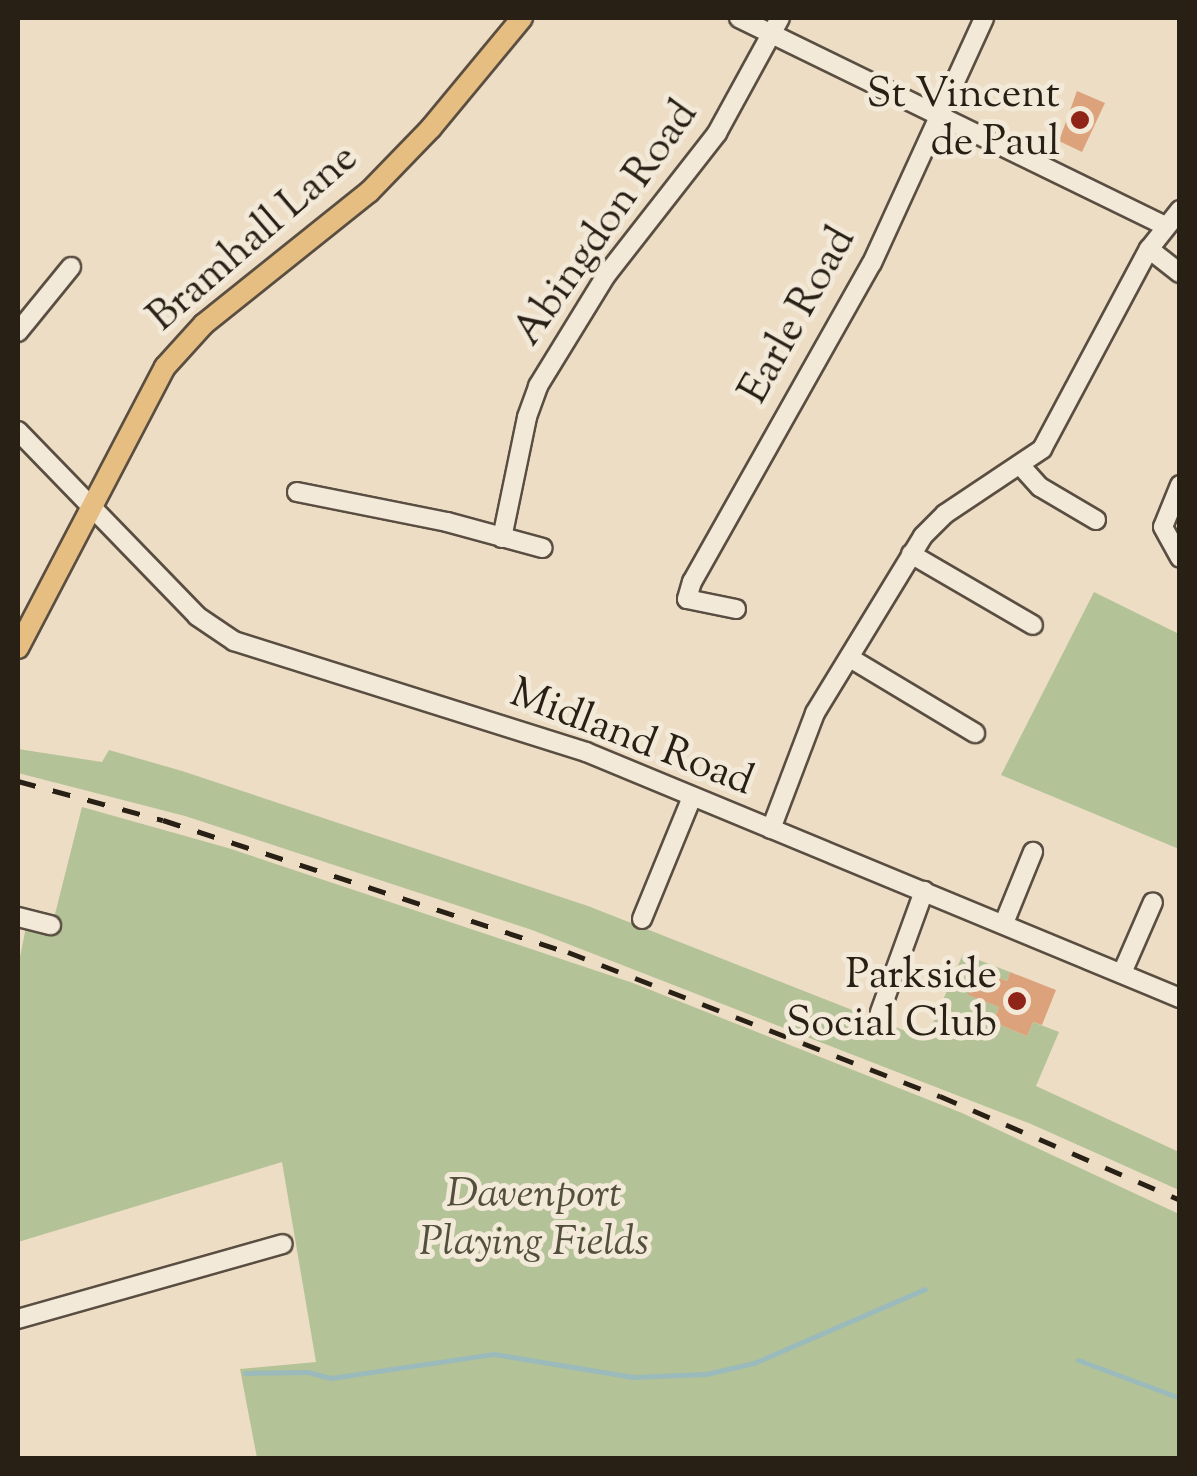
<!DOCTYPE html>
<style>
body{margin:0}
#map{position:relative;width:1197px;height:1476px;overflow:hidden;background:#edddc4;font-family:"Sorts Mill Goudy",serif}
div>[style]{position:absolute}
[style*='--x']{left:calc(var(--x)*1px);top:calc(var(--y)*1px);width:calc(var(--w)*1px);rotate:calc(var(--a)*1deg)}
.green>*{inset:0;background:#b4c297}
.stream>*{height:5px;margin:-2.5px;padding:0 2.5px;transform-origin:2.5px;border-radius:2.5px;background:#9bbabb}
.building>*{inset:0;background:#dca27b}
.roads{filter:drop-shadow(2px 0 #594e41) drop-shadow(-2px 0 #594e41) drop-shadow(0 2px #594e41) drop-shadow(0 -2px #594e41)}
.minor>*{height:18px;margin:-9px;padding:0 9px;transform-origin:9px;border-radius:9px;background:#f3e9d9}
.major>*{height:20px;margin:-10px;padding:0 10px;transform-origin:10px;border-radius:10px;background:#e6be82}
.rail>*{height:5px;margin-top:-2.5px;transform-origin:0;background:repeating-linear-gradient(90deg,#281f15 0 18px,transparent 0 36px)}
.dots>*{width:28px;height:28px;translate:-50% -50%;box-sizing:border-box;border:5px solid #f3e9d9;border-radius:50%}
span{translate:-50% -50%;white-space:nowrap;text-align:center;line-height:1.15;-webkit-text-stroke:10px #f3e9d9;paint-order:stroke}
.poi-label{font-size:42px;color:#281f15}
.right{translate:-100% -50%;text-align:right}
.street-label{font-size:42px;color:#281f15}
.park-label{font-size:42px;color:#52503c;font-style:italic}
.frame{position:absolute;inset:0;border:20px solid #281f15;pointer-events:none}
</style>
<div id="map">
<div class="green">
<div style="clip-path:polygon(1094px 592px,1179px 634px,1179px 849px,1001px 775px)"></div>
<div style="clip-path:polygon(18px 749px,102px 762px,109px 750px,182px 771px,588px 906px,926px 1039px,963px 954px,1010px 972px,1007px 981px,979px 970px,969px 995px,999px 1007px,993px 1022px,1027px 1036px,1033px 1022px,1059px 1032px,1036px 1086px,1179px 1152px,1179px 1190px,1031px 1124px,532px 930px,185px 816px,18px 773px)"></div>
<div style="clip-path:polygon(82px 807px,228px 848px,633px 983px,962px 1113px,1179px 1214px,1179px 1458px,257px 1458px,240px 1369px,316px 1362px,282px 1162px,18px 1242px,18px 967px,27px 922px,53px 922px)"></div>
</div>
<div class="stream">
<div style="--x:1078;--y:1360;--w:109;--a:20.4"></div>
<div style="--x:245;--y:1373;--w:63;--a:-0.9"></div>
<div style="--x:308;--y:1372;--w:24;--a:15"></div>
<div style="--x:331;--y:1378;--w:165;--a:-8.4"></div>
<div style="--x:494;--y:1354;--w:141;--a:9.4"></div>
<div style="--x:633;--y:1377;--w:73;--a:-2.4"></div>
<div style="--x:706;--y:1374;--w:49;--a:-12.9"></div>
<div style="--x:754;--y:1363;--w:186;--a:-23.4"></div>
</div>
<div class="building">
<div style="clip-path:polygon(1077px 91px,1105px 103px,1082px 152px,1059px 141px)"></div>
<div style="clip-path:polygon(979px 970px,1007px 981px,1010px 972px,1056px 990px,1042px 1025px,1033px 1022px,1027px 1036px,993px 1022px,999px 1007px,968px 995px)"></div>
</div>
<div class="roads">
<div class="minor">
<div style="--x:739;--y:18;--w:474;--a:26"></div>
<div style="--x:1149;--y:249;--w:39;--a:38"></div>
<div style="--x:18;--y:332;--w:84;--a:-50.8"></div>
<div style="--x:18;--y:431;--w:257;--a:45.9"></div>
<div style="--x:197;--y:616;--w:45;--a:34"></div>
<div style="--x:234;--y:641;--w:369;--a:17.5"></div>
<div style="--x:586;--y:752;--w:643;--a:22.5"></div>
<div style="--x:1020;--y:465;--w:30;--a:48"></div>
<div style="--x:1040;--y:487;--w:65;--a:30.5"></div>
<div style="--x:1180;--y:485;--w:45;--a:112"></div>
<div style="--x:1163;--y:527;--w:35;--a:61"></div>
<div style="--x:297;--y:492;--w:153;--a:11.3"></div>
<div style="--x:447;--y:522;--w:99;--a:15.2"></div>
<div style="--x:502;--y:538;--w:124;--a:-78.3"></div>
<div style="--x:527;--y:417;--w:33;--a:-70"></div>
<div style="--x:538;--y:386;--w:132;--a:-58.4"></div>
<div style="--x:607;--y:274;--w:179;--a:-52"></div>
<div style="--x:717;--y:133;--w:131;--a:-61.3"></div>
<div style="--x:911;--y:554;--w:141;--a:30.2"></div>
<div style="--x:736;--y:609;--w:50;--a:-168.5"></div>
<div style="--x:687;--y:599;--w:18;--a:-74"></div>
<div style="--x:692;--y:582;--w:366;--a:-60.6"></div>
<div style="--x:872;--y:263;--w:269;--a:-65.4"></div>
<div style="--x:850;--y:658;--w:146;--a:31"></div>
<div style="--x:771;--y:829;--w:124;--a:-69.2"></div>
<div style="--x:815;--y:713;--w:207;--a:-58.6"></div>
<div style="--x:923;--y:536;--w:31;--a:-45"></div>
<div style="--x:945;--y:514;--w:117;--a:-33.8"></div>
<div style="--x:1042;--y:449;--w:227;--a:-61.9"></div>
<div style="--x:1149;--y:249;--w:50;--a:-51.5"></div>
<div style="--x:18;--y:917;--w:34;--a:14"></div>
<div style="--x:642;--y:919;--w:132;--a:-67.7"></div>
<div style="--x:1004;--y:923;--w:77;--a:-67.8"></div>
<div style="--x:1122;--y:973;--w:77;--a:-66.4"></div>
<div style="--x:880;--y:1012;--w:129;--a:-70"></div>
<div style="--x:18;--y:1319;--w:275;--a:-15.8"></div>
</div>
<div class="major">
<div style="--x:18;--y:648;--w:317;--a:-62.4"></div>
<div style="--x:165;--y:367;--w:58;--a:-47.8"></div>
<div style="--x:204;--y:324;--w:211;--a:-38.7"></div>
<div style="--x:369;--y:192;--w:89;--a:-45.9"></div>
<div style="--x:431;--y:128;--w:143;--a:-50.4"></div>
</div>
</div>
<div class="rail">
<div style="--x:18;--y:781;--w:150;--a:15.1"></div>
<div style="--x:163;--y:820;--w:426;--a:18.1"></div>
<div style="--x:568;--y:952;--w:399;--a:21.2"></div>
<div style="--x:940;--y:1096;--w:262;--a:23.4"></div>
</div>
<div class="dots">
<div style="left:1080px;top:120px;background:#8f2418"></div>
<div style="left:1017px;top:1001px;background:#8f2418"></div>
</div>
<div class="poi-label">
<span class="right" style="left:1060px;top:120px">St Vincent<br>de Paul</span>
<span class="right" style="left:997px;top:1001px">Parkside<br>Social Club</span>
</div>
<div class="street-label">
<span style="left:607px;top:224px;rotate:-55deg">Abingdon Road</span>
<span style="left:254px;top:239px;rotate:-41deg">Bramhall Lane</span>
<span style="left:799px;top:316px;rotate:-61deg">Earle Road</span>
<span style="left:631px;top:739px;rotate:21deg">Midland Road</span>
</div>
<div class="park-label">
<span style="left:534px;top:1220px">Davenport<br>Playing Fields</span>
</div>
<div class="frame"></div>
</div>
